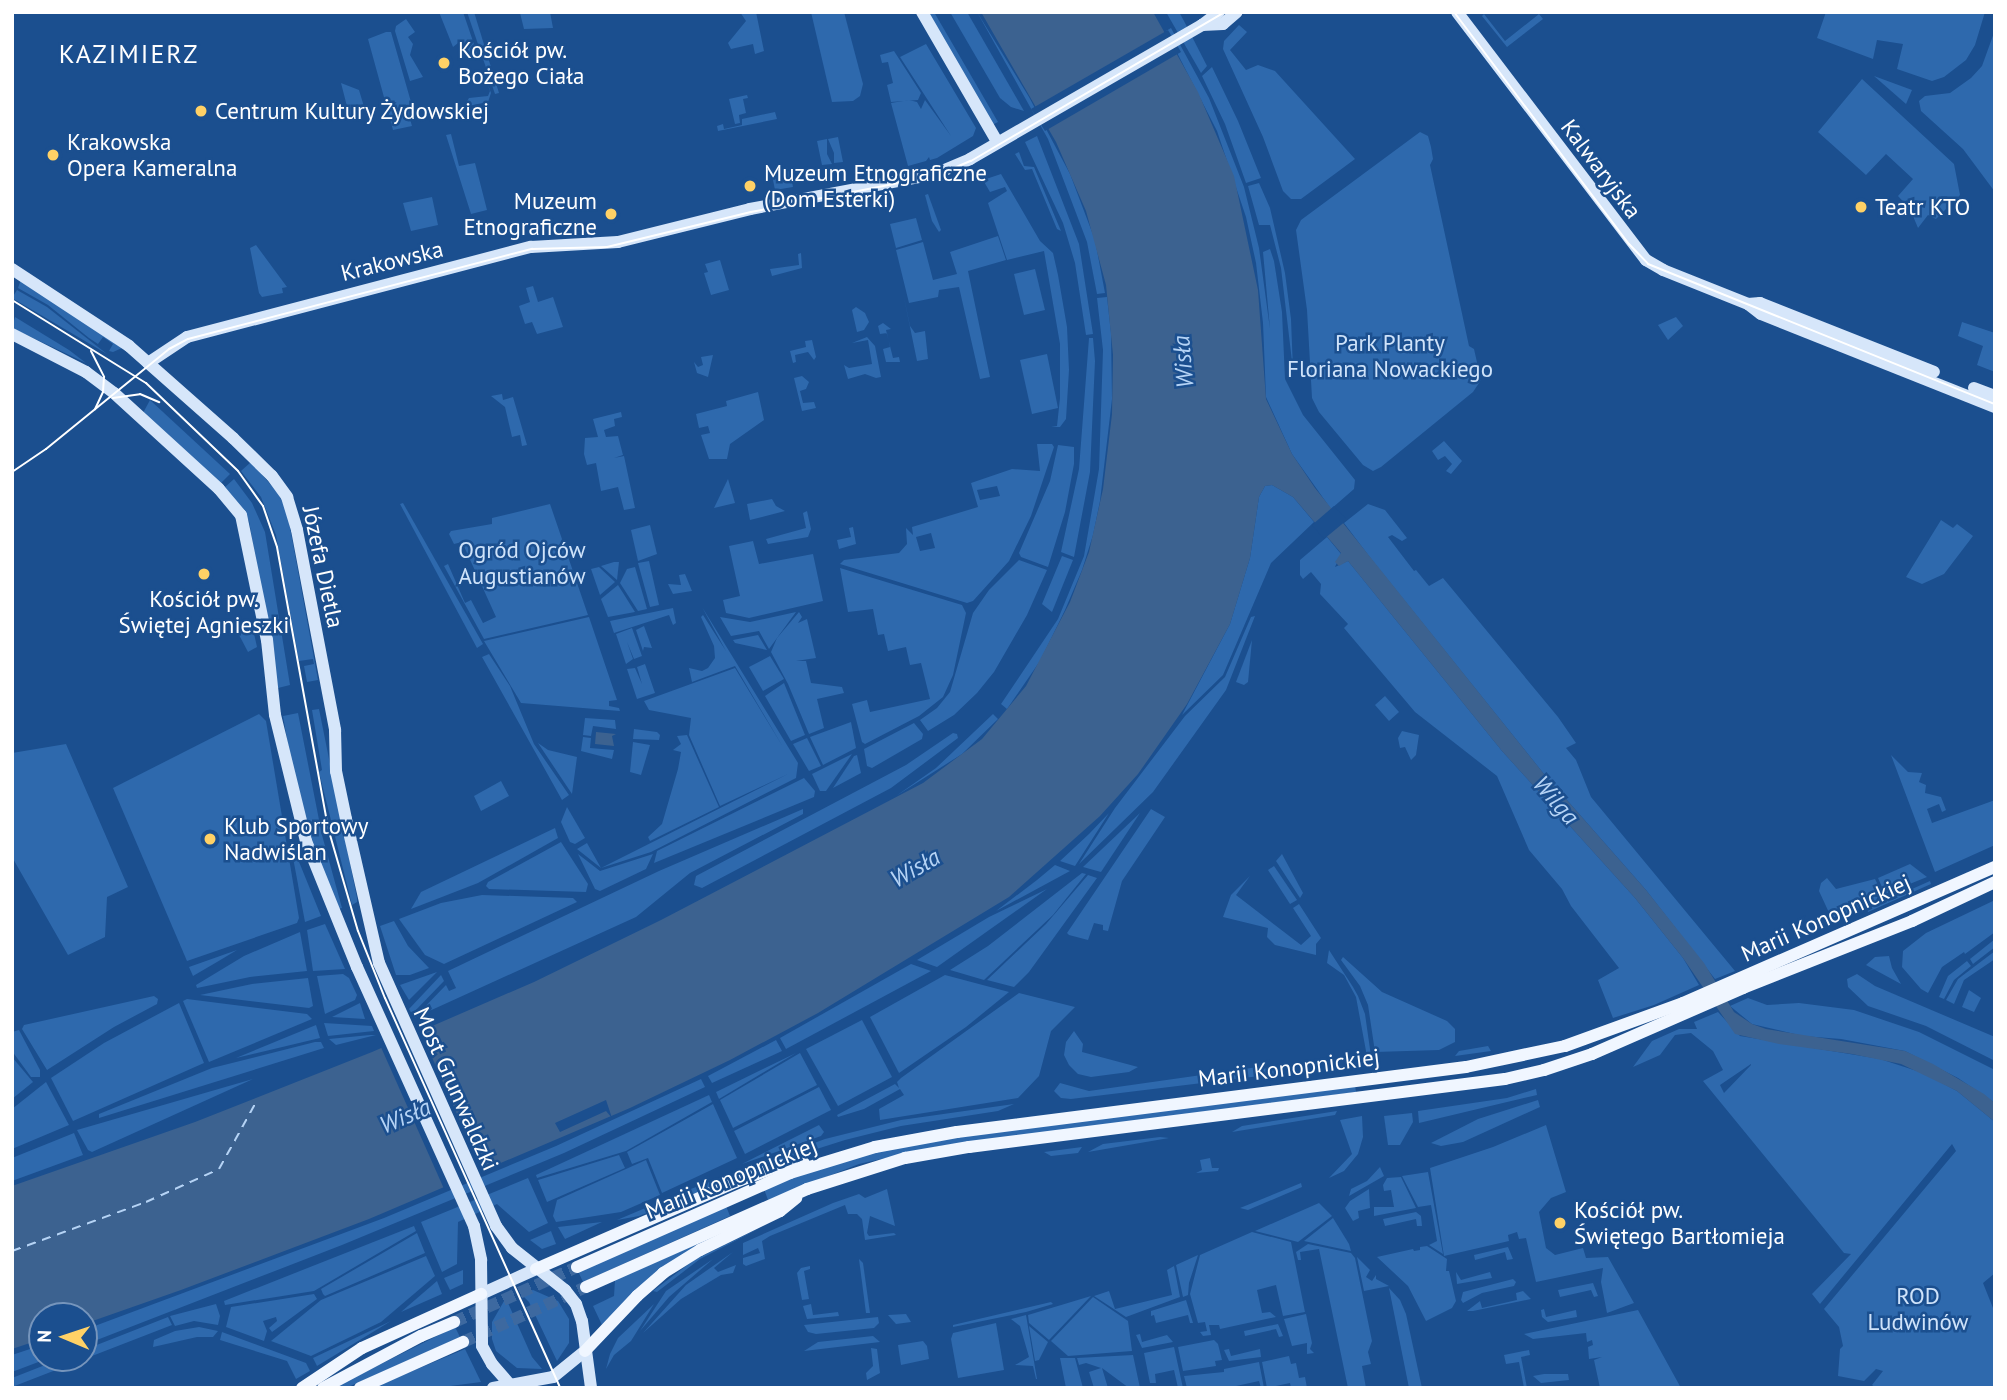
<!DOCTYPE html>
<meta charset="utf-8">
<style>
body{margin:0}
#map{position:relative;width:2007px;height:1400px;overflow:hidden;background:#1b4f8f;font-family:"PT Sans",sans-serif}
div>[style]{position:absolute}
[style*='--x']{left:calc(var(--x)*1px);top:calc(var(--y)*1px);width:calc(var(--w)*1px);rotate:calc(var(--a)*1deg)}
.green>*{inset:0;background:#2e69ad}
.water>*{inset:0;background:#3c6290}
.pier>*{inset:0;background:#1b4f8f}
.ferry>*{height:2px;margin-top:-1px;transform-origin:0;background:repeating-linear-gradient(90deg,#b5d3f5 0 9px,transparent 0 16px)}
.primary-tunnel>*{height:12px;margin-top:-6px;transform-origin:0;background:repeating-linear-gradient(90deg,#3d69a0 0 12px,transparent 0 18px)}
.secondary>*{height:12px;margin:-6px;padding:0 6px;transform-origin:6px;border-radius:6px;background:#d6e6fa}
.primary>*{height:12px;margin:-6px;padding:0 6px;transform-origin:6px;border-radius:6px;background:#f0f6ff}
.tram>*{height:2px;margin:-1px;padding:0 1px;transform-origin:1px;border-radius:1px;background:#fff}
.dots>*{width:19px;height:19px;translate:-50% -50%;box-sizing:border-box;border:4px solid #1b4f8f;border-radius:50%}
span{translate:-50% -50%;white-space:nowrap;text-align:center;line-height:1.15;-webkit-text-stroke:5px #1b4f8f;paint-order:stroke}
.poi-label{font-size:23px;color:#fff}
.left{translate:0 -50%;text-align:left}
.right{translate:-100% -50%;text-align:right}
.street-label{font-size:23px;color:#fff}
.park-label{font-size:23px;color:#cfe3fa}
.water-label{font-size:24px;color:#b5d3f5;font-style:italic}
.quarter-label{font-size:26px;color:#fff;letter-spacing:2px}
.frame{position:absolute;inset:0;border:14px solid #fff;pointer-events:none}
.north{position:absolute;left:28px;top:1302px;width:70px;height:70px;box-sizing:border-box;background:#1b4f8f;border:2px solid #7695bc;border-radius:50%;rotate:272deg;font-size:19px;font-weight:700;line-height:28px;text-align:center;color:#fff}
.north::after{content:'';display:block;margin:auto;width:24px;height:32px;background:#ffd166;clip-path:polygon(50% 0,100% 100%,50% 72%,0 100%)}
</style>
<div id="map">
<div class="green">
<div style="clip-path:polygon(439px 12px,463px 12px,477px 53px,466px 57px,461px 49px,462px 45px,458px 43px,453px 47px)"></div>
<div style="clip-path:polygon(467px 12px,474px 12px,499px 93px,495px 94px)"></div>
<div style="clip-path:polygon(550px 12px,553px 28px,524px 29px,520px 13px)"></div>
<div style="clip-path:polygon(740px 12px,756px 12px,764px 51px,755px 54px,753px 44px,731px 49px,728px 43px,746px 21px)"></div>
<div style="clip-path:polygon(811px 12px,844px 12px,863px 84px,860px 96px,853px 101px,832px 102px)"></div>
<div style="clip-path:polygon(927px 12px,934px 12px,998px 122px,992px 125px)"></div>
<div style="clip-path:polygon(950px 12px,967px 12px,1024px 111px,1011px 107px,1000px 98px)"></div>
<div style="clip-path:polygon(977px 12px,1029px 97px,1070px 174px,1095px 240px,1105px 293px,1097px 294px,1087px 242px,1048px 139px)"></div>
<div style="clip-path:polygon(1166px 12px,1179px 12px,1184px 21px,1207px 66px,1201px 73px)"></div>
<div style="clip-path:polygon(1826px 12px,1985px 12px,1975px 45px,1966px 60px,1944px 77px,1932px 81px,1897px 69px,1903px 44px,1877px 40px,1873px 59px,1817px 38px)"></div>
<div style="clip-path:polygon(1484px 14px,1505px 41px,1539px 14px,1543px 19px,1507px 47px,1482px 16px)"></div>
<div style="clip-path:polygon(406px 19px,415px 32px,408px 37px,413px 44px,410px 55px,423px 77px,410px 81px,395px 31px,396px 26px)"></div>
<div style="clip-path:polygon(1239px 25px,1247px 32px,1230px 50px,1246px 70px,1258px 65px,1275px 71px,1355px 159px,1301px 199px,1291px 199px,1283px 191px,1263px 137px,1223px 49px,1224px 41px)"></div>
<div style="clip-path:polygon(1171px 28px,1209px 98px,1244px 187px,1259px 248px,1270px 329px,1263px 252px,1270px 249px,1274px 261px,1282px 312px,1285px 379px,1303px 415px,1355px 480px,1354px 489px,1331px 509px,1292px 454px,1266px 397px,1263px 323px,1256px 263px,1246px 217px,1217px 131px,1166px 31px)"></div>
<div style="clip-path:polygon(1995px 30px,1995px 192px,1963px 149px,1921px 111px,1919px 101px,1925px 96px,1950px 93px,1971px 78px,1982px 66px)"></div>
<div style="clip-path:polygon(386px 32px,391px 32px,415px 116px,410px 119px,412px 126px,393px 130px,368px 39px)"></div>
<div style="clip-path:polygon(926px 44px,976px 128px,973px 136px,937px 158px,930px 160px,929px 157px,926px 161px,908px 166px,891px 103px,909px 100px,917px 102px,921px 109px,925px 100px,951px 136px,900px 57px)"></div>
<div style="clip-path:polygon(894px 51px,921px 93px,918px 100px,891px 102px,887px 85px,893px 83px,888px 62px,882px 63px,880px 55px)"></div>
<div style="clip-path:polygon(480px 62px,491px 93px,488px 102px,468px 106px,466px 103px,469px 98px,488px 96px,490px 91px)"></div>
<div style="clip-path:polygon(1212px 67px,1238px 121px,1261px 178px,1246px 183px,1225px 124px,1202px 76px)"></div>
<div style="clip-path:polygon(1874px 76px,1912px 90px,1906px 104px)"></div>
<div style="clip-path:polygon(1862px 79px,1954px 164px,1960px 195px,1936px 219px,1928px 215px,1918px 228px,1910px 209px,1898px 196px,1913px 179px,1886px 154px,1866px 175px,1818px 132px)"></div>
<div style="clip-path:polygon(341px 83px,359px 90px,365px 110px,355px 112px,356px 117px,350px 118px)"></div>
<div style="clip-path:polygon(747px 95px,748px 98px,743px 99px,746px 113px,739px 115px,740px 123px,735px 124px,729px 99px)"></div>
<div style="clip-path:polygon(775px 112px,777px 119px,718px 131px,717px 126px,723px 124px,724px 129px,742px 125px,742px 119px)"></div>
<div style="clip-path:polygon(1420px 132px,1428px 136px,1431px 147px,1433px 159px,1430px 165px,1469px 346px,1474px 349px,1481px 380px,1473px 392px,1381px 467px,1373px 471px,1363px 465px,1319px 412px,1312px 398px,1307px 310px,1296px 230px,1301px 220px)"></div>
<div style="clip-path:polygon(451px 134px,459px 166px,475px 163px,487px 210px,471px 214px,446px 135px)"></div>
<div style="clip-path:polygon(1037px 136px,1079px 244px,1093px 334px,1086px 335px,1075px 263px,1063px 223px,1025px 142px)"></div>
<div style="clip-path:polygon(838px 137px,843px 162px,834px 163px,834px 153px,828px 139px)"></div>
<div style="clip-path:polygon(827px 139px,827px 154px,832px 164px,822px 165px,817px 141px)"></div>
<div style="clip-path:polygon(1019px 152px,1024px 166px,1034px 167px,1061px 231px,1057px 229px,1032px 169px,1025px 170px,1015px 154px)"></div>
<div style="clip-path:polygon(790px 171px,793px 187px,775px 190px,772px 175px)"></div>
<div style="clip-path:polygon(1001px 174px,1040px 241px,1053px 253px,1058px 275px,1067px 327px,1069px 370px,1066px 419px,1060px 427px,1051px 427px,1057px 426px,1060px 398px,1060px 344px,1044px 251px,1007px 260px,988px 203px,1007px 191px,1005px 187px,990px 192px,983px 180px)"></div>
<div style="clip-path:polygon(1259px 183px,1270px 208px,1285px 273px,1291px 319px,1293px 370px,1281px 268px,1270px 225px,1259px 225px,1248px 186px)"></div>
<div style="clip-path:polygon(928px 194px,941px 230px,939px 232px,932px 221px,925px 195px)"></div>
<div style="clip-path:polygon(432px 197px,438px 225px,411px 231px,403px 203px)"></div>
<div style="clip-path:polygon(916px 218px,922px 240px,896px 248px,890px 224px)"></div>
<div style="clip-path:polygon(998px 236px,1006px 260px,968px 271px,990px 377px,980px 379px,959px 287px,939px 290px,938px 297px,909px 303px,896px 250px,923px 242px,933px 280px,957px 274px,950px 252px)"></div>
<div style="clip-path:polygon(256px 245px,287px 287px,282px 288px,283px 293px,262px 297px,259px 293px,250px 248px)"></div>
<div style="clip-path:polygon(801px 253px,802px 268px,772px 276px,770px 269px,799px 265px,798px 254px)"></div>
<div style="clip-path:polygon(720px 260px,729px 290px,711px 295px,704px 273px,708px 272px,705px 264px)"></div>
<div style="clip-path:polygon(1035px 269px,1045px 310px,1024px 315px,1014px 274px)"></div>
<div style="clip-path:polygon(21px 279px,122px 348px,113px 352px,109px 351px,113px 344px,103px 337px,98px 344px,89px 338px,48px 305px,18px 288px)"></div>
<div style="clip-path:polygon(533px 286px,538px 302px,553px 297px,563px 327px,537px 334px,532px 322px,525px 324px,519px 306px,530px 302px,526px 288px)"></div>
<div style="clip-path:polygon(902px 288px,910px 326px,915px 333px,925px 331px,928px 359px,917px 361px)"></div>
<div style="clip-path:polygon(17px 290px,47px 307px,107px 354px,12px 298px)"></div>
<div style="clip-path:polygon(1107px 297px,1111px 333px,1112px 399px,1100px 501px,1093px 535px,1082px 570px,1065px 610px,1040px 661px,1007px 709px,1001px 704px,1058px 619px,1084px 556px,1099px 469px,1103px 350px,1097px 298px)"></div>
<div style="clip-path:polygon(856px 307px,865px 313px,869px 322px,864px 330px,857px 332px,852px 310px)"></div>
<div style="clip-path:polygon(15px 317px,69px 350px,86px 363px,12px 328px)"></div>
<div style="clip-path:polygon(1676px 317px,1683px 326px,1668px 340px,1658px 325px)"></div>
<div style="clip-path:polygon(1962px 322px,1995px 333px,1995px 372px,1977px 365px,1983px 346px,1958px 336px)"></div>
<div style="clip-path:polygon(883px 323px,891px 329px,886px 330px,893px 358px,899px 357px,900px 362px,886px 362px,883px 349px,890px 347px,887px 333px,880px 334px,878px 326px)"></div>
<div style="clip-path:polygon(867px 337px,875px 346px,881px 377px,876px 378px,865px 374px,848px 379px,844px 365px,849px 368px,872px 364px,868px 340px,852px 343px)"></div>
<div style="clip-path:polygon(1089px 338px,1093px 338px,1095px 361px,1090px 472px,1074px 557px,1061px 552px,1079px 469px)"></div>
<div style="clip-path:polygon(812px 340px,816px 357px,814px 360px,808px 352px,795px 355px,796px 362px,793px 363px,790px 351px,806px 347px,805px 341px)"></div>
<div style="clip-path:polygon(1047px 354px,1058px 408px,1032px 414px,1020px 360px)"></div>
<div style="clip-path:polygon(713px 355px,708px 377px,697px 373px,694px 362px,698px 367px,703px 365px,701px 357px)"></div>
<div style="clip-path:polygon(802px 376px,809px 382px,806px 389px,800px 391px,803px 403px,814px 402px,816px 408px,802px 411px,794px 378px)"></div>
<div style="clip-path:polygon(758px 392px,764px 420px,730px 444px,727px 459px,709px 459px,701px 435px,710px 433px,708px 426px,699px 428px,696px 414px,727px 406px,726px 401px)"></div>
<div style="clip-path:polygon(502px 394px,503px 400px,513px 397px,527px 445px,522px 446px,520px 435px,512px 437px,505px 407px,491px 396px)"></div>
<div style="clip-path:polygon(150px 400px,230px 474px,220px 484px,143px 413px)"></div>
<div style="clip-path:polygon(621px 412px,622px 417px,614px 419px,615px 426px,604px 430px,606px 437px,618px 436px,623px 455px,614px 458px,624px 456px,635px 508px,624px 510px,618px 487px,601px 491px,596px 463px,587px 465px,584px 454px,585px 438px,598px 437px,593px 419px)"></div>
<div style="clip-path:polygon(1444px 441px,1462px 461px,1451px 474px,1446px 471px,1452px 464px,1445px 456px,1438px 460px,1432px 451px)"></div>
<div style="clip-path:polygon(evenodd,1037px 444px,1052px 444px,1054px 447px,1031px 516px,1009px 561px,973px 601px,967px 603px,840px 564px,844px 560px,899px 553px,907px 544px,906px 528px,913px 535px,912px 527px,978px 507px,971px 483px,1012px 469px,1040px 471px,1037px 444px,997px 486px,1000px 496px,980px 500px,977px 490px,997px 486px,1037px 444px,931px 533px,935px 548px,920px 551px,916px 537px,931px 533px)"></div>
<div style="clip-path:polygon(1058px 445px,1074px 447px,1074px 464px,1065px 512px,1048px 567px,1021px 557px,1019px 553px,1050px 481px)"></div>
<div style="clip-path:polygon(251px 462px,278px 493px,287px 511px,318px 680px,307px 682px,304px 666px,314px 664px,313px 659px,299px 661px,276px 535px,261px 497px,241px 471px)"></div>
<div style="clip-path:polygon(234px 479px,252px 503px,265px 532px,290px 685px,278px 688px,249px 521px,224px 488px)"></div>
<div style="clip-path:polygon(728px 479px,735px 503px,714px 508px)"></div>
<div style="clip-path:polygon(1272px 485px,1293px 497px,1314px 522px,1271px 563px,1223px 675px,1182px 715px,1230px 624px,1250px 558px,1259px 497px,1265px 486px)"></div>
<div style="clip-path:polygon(772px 499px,776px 506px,785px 511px,750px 520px,747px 504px)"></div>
<div style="clip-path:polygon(403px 503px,483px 644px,477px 648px,400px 504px)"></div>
<div style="clip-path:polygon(550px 504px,588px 615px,484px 639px,444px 566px,448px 564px,465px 603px,471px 600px,483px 623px,496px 617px,462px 542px,454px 544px,449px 534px,451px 531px,492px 524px,492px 518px)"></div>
<div style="clip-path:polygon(1368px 504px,1385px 510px,1407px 538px,1402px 541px,1392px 535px,1388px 537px,1414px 571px,1416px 570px,1429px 586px,1443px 578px,1558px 717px,1576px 743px,1566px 748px,1576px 760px,1591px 797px,1735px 971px,1715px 979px,1646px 890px,1544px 774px,1372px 560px,1344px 523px)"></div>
<div style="clip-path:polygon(807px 511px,811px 529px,808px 537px,768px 544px,766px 539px,806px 528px,803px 513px)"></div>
<div style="clip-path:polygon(1941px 520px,1953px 528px,1957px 524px,1973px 536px,1944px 574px,1922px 584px,1906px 577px)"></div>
<div style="clip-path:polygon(650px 525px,657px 554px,638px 561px,631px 530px)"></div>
<div style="clip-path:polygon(853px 527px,856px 544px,839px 549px,837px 540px,851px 537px,849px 528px)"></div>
<div style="clip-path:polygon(1327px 537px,1341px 554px,1335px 567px,1348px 561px,1502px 751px,1635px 898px,1683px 958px,1699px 985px,1654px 1005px,1613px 1018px,1598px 980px,1619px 968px,1571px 906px,1562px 889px,1529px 850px,1497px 776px,1415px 712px,1344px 628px,1348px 624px,1320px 594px,1321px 584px,1311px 572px,1303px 579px,1300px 575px,1300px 560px)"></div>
<div style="clip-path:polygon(753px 541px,759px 564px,813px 554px,823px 601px,749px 618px,726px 613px,723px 600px,740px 596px,729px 546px)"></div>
<div style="clip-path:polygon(1062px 556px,1073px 560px,1052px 612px,1042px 604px)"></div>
<div style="clip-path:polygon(1019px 560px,1047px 570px,1027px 615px,994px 672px,977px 693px,954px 715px,928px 731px,920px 720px,937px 708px,950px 692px,973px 613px,989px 590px)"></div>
<div style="clip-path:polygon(649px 561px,659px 605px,650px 607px,638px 563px)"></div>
<div style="clip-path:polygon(619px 562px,617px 580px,601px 566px,614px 562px)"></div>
<div style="clip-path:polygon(599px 567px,615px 582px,600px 595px,591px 569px)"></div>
<div style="clip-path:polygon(635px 567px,647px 609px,638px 611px,620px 583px,627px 569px)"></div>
<div style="clip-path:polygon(840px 568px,962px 605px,966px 613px,953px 675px,943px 697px,919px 716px,865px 744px,862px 742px,852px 704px,867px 700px,870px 712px,930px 699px,921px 663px,910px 665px,906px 647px,888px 651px,884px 634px,878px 635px,873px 609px,848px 612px)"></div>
<div style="clip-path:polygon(685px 574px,692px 591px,673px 594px,668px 584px,681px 585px,679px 575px)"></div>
<div style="clip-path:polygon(618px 585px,635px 612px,608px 617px,601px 599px)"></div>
<div style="clip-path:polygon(702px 607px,798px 763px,796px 778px,651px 852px,601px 868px,577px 849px,587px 843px,601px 868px,788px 774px,720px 806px,689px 735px,691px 718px,649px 710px,644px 701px,735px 668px,783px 747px,735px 666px,692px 682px,689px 668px,702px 671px,708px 668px,715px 658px,714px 646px,701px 617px,703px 615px,726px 651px)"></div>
<div style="clip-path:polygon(673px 608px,676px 623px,673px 625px,669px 615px,614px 633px,610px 621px)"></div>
<div style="clip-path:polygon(796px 612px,769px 649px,759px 631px,731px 636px,720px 617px,750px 622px)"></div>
<div style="clip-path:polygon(799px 612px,802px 617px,798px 623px,807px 619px,816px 658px,796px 661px,806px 661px,811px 683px,842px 687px,844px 693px,817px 699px,824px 728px,809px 734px,788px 684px,771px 652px,777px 638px)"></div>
<div style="clip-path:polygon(1255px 616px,1226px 690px,1153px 792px,1079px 864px,1115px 808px,1185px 716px,1225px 677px,1251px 617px)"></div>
<div style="clip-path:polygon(589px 617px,617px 700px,609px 701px,609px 706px,619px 708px,620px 711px,521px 703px,484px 641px)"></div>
<div style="clip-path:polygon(251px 620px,257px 647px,248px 652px,237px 631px,238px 624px)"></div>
<div style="clip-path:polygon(644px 626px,652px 648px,644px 647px,643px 651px,636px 630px)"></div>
<div style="clip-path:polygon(632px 628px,642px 656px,634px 659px,627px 642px,633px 659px,626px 664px,616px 634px)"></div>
<div style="clip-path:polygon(758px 635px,767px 650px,735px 643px,733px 640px)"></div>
<div style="clip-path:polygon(1252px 640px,1248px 682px,1244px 685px,1236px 682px)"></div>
<div style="clip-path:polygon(489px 654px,510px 686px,534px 744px,569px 795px,562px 800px,482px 657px)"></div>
<div style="clip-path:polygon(770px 656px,784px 679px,763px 691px,749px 667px)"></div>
<div style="clip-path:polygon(645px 664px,655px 693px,637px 699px,627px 669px,635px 668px,642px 684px,637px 667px)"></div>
<div style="clip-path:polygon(784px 683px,805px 735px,791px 741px,765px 696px)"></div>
<div style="clip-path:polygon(1385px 696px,1399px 712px,1389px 721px,1375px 705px)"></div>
<div style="clip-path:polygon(319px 709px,357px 898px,357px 902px,352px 905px,319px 772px,322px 770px,312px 710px)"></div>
<div style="clip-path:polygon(298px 713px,322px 835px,342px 908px,338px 909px,315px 855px,291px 762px,283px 716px)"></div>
<div style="clip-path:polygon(259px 714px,266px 721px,299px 918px,297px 923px,187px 961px,113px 788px)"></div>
<div style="clip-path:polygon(993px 714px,998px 719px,962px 754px,896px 796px,936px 768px)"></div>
<div style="clip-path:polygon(585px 718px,615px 720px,616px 729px,593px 726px,591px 736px,583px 735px)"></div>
<div style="clip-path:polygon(851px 722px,856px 748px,823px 765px,810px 737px)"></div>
<div style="clip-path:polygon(914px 723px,923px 734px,922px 739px,872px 768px,867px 766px,864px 749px)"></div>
<div style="clip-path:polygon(634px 729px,657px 732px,660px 735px,659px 740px,633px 739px)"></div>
<div style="clip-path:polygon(1402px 731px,1419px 735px,1416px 755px,1411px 760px,1405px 747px,1400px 748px,1398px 738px)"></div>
<div style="clip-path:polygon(953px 733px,957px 734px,958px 738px,891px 788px,702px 888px,694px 885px,696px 876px,906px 765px)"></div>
<div style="clip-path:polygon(687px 735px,719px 807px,650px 841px,648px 837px,662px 824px,678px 769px,681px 752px,673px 750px,681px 744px,677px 736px)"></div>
<div style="clip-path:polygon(583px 737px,591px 738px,590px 748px,614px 750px,612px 759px,581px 751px)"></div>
<div style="clip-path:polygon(807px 738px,821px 766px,809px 771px,793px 744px)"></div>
<div style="clip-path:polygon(633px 742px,650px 745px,641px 775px,630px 772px)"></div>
<div style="clip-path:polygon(538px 743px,548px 750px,577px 757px,572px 794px)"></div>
<div style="clip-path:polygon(66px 744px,128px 887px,107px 897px,105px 937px,68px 955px,12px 857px,12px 753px)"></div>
<div style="clip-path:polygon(852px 754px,826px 791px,820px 791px,812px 774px)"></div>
<div style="clip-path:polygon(857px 755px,861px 773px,833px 788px,854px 756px)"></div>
<div style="clip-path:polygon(1891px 755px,1908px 772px,1922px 773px,1919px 782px,1926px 785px,1925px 793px,1941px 797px,1946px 810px,1942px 812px,1939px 804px,1927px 809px,1932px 823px,1995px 800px,1995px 845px,1935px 872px)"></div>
<div style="clip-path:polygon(804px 778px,815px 791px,814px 797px,654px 863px,657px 851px)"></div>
<div style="clip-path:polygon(501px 781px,509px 796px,481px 811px,474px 796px)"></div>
<div style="clip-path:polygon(567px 807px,585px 838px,575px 844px,570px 842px,561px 822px)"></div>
<div style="clip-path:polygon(803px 809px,803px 814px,690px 873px,636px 917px,414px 1018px,446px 985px,449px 991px,456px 988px,448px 971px,659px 871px)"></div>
<div style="clip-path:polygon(1151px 809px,1165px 817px,1122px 881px,1108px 931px,1103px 930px,1103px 925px,1094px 923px,1088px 940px,1069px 935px,1067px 933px)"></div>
<div style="clip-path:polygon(1109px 813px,1075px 866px,1060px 861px,1089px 834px)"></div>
<div style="clip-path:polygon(1140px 813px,1101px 872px,1083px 867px)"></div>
<div style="clip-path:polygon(555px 828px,558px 838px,478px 883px,411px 909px,421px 892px)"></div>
<div style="clip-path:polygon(561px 842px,588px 884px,586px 892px,489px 889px,486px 886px,488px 882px)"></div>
<div style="clip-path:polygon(291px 847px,293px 847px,321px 916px,305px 922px)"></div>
<div style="clip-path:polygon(578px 854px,600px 871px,653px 854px,646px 869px,600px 891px,595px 889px)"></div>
<div style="clip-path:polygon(1282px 854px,1303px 893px,1300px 898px,1276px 861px)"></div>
<div style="clip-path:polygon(1910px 864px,1927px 877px,1885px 894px,1878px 878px)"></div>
<div style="clip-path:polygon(1055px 865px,1070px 871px,996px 911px,1037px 880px)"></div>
<div style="clip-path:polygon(1274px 866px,1297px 900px,1290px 904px,1268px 870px)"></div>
<div style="clip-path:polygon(1082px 873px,1086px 874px,1053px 915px,984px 980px,950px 970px,988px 946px)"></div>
<div style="clip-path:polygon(1088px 875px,1097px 878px,1029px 972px,1014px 987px,987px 980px,1046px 924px)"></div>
<div style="clip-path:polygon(1250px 876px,1236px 895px,1301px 945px,1311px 936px,1293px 908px,1299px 904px,1321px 938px,1316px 944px,1316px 955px,1275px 945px,1267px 937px,1268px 928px,1223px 917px,1231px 895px)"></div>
<div style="clip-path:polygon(1827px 878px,1836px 889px,1875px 879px,1884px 897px,1839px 917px,1831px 917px,1819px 891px,1821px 883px)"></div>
<div style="clip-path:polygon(1930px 881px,1931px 884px,1868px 912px,1867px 909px)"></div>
<div style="clip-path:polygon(1047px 889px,937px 967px,917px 960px,989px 917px)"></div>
<div style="clip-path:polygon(482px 895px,573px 898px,577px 902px,444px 964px,425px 955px,399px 919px,441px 903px)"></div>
<div style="clip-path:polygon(1995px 900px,1995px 932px,1965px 954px,1964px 952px,1942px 967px,1928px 993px,1921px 989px,1902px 967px,1903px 951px,1926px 933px)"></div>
<div style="clip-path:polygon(394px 921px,408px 946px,429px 968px,410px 975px,396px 975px,380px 926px)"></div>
<div style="clip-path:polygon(325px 924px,345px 969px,313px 971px,307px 930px)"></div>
<div style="clip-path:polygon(300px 932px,307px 971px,250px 977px,197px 988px,196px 985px,244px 956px)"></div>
<div style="clip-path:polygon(1995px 939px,1995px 947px,1973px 964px,1970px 959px)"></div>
<div style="clip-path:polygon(237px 950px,217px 962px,193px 976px,189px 967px)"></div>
<div style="clip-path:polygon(1329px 950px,1353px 987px,1358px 996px,1365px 1014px,1371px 1056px,1367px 1057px,1366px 1051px,1356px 997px,1344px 975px,1327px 963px)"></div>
<div style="clip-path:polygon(1995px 951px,1995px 959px,1964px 980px,1954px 1004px,1946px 1000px,1958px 979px)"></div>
<div style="clip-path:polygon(1889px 956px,1892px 968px,1901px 984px,1866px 965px,1875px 957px)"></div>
<div style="clip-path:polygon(1343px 957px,1382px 992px,1447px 1021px,1455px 1029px,1455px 1042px,1439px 1050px,1375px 1052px,1368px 1005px,1360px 986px,1341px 960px)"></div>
<div style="clip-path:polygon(1967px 961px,1971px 966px,1954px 980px,1944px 999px,1939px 997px,1948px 976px)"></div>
<div style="clip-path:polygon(911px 964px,931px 971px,786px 1049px,780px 1038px)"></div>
<div style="clip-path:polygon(437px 972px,409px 1000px,400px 985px)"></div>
<div style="clip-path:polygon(343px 974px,349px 978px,357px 995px,355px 1000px,325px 1014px,317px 976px)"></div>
<div style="clip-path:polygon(1857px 974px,1875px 986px,1995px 1037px,1995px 1061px,1926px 1026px,1868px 1006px,1848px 987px,1847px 979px)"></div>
<div style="clip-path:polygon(441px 975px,444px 981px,412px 1014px,409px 1009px)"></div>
<div style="clip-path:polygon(945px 975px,1009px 992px,966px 1027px,899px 1073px,870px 1017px)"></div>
<div style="clip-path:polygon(308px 978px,313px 1006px,309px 1008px,200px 995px,252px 984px)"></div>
<div style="clip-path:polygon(1969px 990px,1981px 998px,1974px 1012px,1962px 1007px)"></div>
<div style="clip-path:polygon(1019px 993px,1075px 1007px,1051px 1031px,1039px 1076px,1018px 1098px,880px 1120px,879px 1109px,904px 1095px,900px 1089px,864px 1109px,838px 1117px,837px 1115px,895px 1084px,899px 1088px,897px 1082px,901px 1078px)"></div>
<div style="clip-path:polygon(154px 996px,158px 999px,157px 1004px,114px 1027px,47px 1070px,22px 1029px,24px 1025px)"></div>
<div style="clip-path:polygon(1748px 998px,1767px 1005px,1799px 1003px,1854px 1010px,1919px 1032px,1995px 1070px,1995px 1103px,1958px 1078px,1905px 1051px,1841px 1039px,1803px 1036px,1752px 1024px,1730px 1006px)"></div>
<div style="clip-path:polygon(187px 999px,307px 1014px,312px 1019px,209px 1062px,183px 1001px)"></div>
<div style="clip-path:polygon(179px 1003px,204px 1063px,73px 1121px,51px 1078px,104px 1043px)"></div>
<div style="clip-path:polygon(360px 1003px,365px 1019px,332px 1017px)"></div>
<div style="clip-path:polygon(evenodd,1718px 1012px,1740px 1036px,1880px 1059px,1923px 1073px,1957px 1091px,1995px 1122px,1995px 1273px,1983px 1283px,1995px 1313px,1995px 1388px,1876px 1388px,1872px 1385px,1883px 1371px,1876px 1369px,1864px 1381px,1838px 1376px,1840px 1349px,1843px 1346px,1839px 1327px,1824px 1309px,1956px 1151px,1952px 1144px,1820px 1304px,1812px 1294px,1851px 1254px,1844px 1253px,1703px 1081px,1723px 1070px,1713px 1051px,1691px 1033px,1675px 1035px,1660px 1055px,1633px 1067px,1652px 1041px,1679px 1029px,1697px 1029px,1694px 1022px,1718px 1012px,1751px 1064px,1751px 1065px,1724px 1093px,1720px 1085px,1751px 1064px)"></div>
<div style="clip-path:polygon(862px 1020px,892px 1077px,838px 1106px,806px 1049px)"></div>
<div style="clip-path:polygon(324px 1023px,372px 1026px,374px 1031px,328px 1036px)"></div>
<div style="clip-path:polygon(316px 1025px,320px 1038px,236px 1058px)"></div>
<div style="clip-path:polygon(19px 1030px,40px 1070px,40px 1077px,31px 1077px,12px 1051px,12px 1032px)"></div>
<div style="clip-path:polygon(1074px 1031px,1083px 1044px,1082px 1052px,1138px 1067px,1129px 1072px,1091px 1077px,1078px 1074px,1069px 1065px,1064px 1055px,1066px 1042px)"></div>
<div style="clip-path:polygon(376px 1035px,336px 1045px,329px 1039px,370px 1035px)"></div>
<div style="clip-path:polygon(776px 1040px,782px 1051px,712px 1083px,708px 1076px)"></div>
<div style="clip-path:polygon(315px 1042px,321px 1042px,324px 1048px,99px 1118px,99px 1114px,212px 1068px)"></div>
<div style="clip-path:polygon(1488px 1046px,1491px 1051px,1455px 1056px,1459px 1051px)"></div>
<div style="clip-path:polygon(796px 1053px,719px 1099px,716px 1092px)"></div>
<div style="clip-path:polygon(800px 1053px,817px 1085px,733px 1128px,720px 1100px)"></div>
<div style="clip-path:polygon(12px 1057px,33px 1082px,12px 1099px)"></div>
<div style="clip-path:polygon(1258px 1067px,1285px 1073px,1071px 1099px,1061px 1098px,1054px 1091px,1060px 1083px,1089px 1091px)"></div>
<div style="clip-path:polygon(253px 1079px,92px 1152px,88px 1150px,77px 1130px)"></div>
<div style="clip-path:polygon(701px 1079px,705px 1087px,564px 1153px,342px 1245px,84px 1345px,84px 1330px,384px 1218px,556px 1146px)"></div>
<div style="clip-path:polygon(46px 1082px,69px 1125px,12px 1149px,12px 1109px)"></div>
<div style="clip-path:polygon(1355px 1085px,1356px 1092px,939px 1146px,859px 1164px,768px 1200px,764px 1189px,805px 1173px,900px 1145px)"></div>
<div style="clip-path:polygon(819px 1087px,831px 1110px,745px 1154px,734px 1131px)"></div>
<div style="clip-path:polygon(1536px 1089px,1537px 1095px,1419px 1123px,1418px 1111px,1507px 1098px)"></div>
<div style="clip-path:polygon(709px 1095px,712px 1102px,626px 1151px,537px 1178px,536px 1175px)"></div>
<div style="clip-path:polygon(1538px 1100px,1540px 1107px,1463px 1142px,1441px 1146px,1431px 1143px,1478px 1119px)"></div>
<div style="clip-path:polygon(713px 1104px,737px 1158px,662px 1193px,648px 1158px,632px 1164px,627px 1152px)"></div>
<div style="clip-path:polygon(1014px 1104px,998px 1111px,901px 1126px,845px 1140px,779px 1161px,639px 1216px,617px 1220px,688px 1190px,825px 1139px,901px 1120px)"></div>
<div style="clip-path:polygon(1337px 1111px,1335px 1115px,1232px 1132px,1242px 1126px)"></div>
<div style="clip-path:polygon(1412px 1113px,1413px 1122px,1400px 1145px,1388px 1145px,1384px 1116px)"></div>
<div style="clip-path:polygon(1362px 1116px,1363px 1137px,1358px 1154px,1344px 1171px,1329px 1178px,1352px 1154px,1340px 1120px)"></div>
<div style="clip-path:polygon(819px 1125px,824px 1132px,821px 1136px,742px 1164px)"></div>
<div style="clip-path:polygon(1546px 1125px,1566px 1192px,1551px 1198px,1539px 1212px,1546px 1248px,1555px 1255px,1583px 1248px,1586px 1258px,1608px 1257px,1634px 1303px,1607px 1313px,1601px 1282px,1603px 1268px,1536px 1282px,1526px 1238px,1519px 1239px,1517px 1232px,1508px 1235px,1509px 1241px,1444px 1256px,1430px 1168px,1493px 1147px)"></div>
<div style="clip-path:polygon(74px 1133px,83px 1155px,12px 1181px,12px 1158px)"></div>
<div style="clip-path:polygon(1160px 1137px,1169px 1138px,1088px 1152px,1103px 1144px)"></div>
<div style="clip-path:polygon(1082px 1147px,1078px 1153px,1051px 1156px,1044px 1152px)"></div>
<div style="clip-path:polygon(619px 1155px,625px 1168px,547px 1202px,538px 1180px)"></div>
<div style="clip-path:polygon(1210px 1158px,1212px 1168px,1219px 1168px,1218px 1171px,1196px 1173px,1202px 1170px,1200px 1160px)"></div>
<div style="clip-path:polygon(646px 1160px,660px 1195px,621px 1212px,556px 1222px,553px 1216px,557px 1200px)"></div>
<div style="clip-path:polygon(1380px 1167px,1384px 1176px,1349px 1196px,1351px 1189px,1367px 1181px)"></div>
<div style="clip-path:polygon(1428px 1172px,1443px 1254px,1429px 1245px,1437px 1241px,1431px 1205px,1418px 1207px,1402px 1176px)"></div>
<div style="clip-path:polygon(1401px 1177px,1416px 1208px,1374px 1216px,1374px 1207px,1394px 1207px,1391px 1190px,1384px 1191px,1383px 1185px,1387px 1178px)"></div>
<div style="clip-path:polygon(528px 1178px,548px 1223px,529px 1232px,497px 1204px,458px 1222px,457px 1264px,442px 1272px,421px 1222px)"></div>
<div style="clip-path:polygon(1301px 1183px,1302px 1187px,1248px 1210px,1240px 1208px)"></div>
<div style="clip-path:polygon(887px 1189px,895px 1226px,870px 1216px,867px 1233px,869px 1236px,894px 1233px,896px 1235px,865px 1240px,862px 1219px,857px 1214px,848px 1214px,845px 1205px,770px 1236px,762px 1241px,765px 1259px,746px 1266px,743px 1264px,743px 1258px,760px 1253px,758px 1248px,743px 1255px,743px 1243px,833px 1203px,859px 1194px,865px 1198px)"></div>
<div style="clip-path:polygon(1369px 1189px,1370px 1208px,1358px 1211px,1359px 1218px,1353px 1221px,1345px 1208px,1350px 1201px)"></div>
<div style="clip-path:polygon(1319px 1203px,1332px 1216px,1298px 1242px,1255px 1231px)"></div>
<div style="clip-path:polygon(726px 1206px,730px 1216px,583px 1282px,578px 1271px)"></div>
<div style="clip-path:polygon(1416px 1212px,1421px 1216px,1422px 1226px,1417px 1226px,1416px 1219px,1385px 1226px,1383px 1219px)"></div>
<div style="clip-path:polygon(1333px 1218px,1349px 1244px,1351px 1251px,1304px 1241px)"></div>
<div style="clip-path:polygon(602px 1222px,565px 1239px,558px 1227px)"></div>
<div style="clip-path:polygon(414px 1226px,416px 1231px,314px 1291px,225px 1305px,224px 1301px)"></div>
<div style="clip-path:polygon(762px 1227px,700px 1259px,657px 1292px,653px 1291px,694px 1260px)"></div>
<div style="clip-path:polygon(729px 1230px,673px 1260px,602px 1325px,593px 1306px,614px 1296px,615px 1280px)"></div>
<div style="clip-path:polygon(551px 1231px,556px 1244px,542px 1249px,530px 1240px)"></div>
<div style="clip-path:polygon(1252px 1232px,1291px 1242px,1305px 1312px,1283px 1316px,1276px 1285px,1257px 1290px,1262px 1313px,1270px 1312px,1276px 1317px,1220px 1329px,1219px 1325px,1209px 1325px,1211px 1335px,1203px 1336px,1200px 1332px,1207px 1331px,1205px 1322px,1198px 1323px,1190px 1294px,1200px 1255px)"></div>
<div style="clip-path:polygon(417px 1233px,425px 1253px,325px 1296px,323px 1294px,321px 1289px)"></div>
<div style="clip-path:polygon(1308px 1244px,1351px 1253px,1355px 1258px,1372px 1341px,1368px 1352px,1371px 1364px,1362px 1366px,1366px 1388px,1348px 1388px,1319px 1249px,1300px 1252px,1301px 1260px,1298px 1260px,1296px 1252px)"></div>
<div style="clip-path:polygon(1427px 1246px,1447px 1259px,1446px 1271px,1449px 1271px,1456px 1301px,1452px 1308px,1426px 1321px,1408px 1286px,1377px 1257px,1413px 1249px,1414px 1251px,1420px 1250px,1420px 1247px)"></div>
<div style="clip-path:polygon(1508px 1247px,1513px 1259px,1507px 1260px,1505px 1252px,1475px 1260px,1474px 1255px)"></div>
<div style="clip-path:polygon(733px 1252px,714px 1268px,718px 1272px,736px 1265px,733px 1273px,721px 1275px,681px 1299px,643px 1333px,686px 1285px)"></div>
<div style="clip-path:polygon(1198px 1255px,1189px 1283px,1188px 1295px,1183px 1297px,1176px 1265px)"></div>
<div style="clip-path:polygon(426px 1256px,435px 1276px,381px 1322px,311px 1356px,271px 1341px,321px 1300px)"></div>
<div style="clip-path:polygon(1357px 1257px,1370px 1270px,1366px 1277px,1372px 1281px,1376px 1275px,1376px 1279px,1389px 1286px,1364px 1291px)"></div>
<div style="clip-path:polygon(713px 1259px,669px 1297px,640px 1331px,666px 1291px)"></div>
<div style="clip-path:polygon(859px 1259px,863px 1263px,870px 1313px,866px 1313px)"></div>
<div style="clip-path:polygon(810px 1266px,810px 1269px,804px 1271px,809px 1299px,802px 1300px,797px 1273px,801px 1268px)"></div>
<div style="clip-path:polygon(1174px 1266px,1180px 1297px,1126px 1317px,1094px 1296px,1109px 1291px,1115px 1309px,1172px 1295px,1167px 1270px)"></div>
<div style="clip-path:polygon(463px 1270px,463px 1284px,450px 1290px,444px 1278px)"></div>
<div style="clip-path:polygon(1456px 1272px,1461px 1280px,1490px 1272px,1492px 1278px,1457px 1284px)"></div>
<div style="clip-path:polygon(1513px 1279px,1516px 1282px,1514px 1286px,1482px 1293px,1463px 1303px,1461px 1300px,1463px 1292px)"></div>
<div style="clip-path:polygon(437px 1281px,442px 1294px,401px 1312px)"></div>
<div style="clip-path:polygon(1593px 1283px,1598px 1296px,1594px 1297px,1591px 1290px,1560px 1297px,1558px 1290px)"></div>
<div style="clip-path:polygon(1389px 1288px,1400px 1300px,1406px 1314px,1422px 1388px,1409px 1388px)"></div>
<div style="clip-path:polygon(533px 1290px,558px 1301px,569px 1319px,569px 1343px,557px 1361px,529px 1302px,521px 1294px)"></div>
<div style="clip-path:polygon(1523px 1291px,1531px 1299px,1473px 1311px,1467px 1311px,1480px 1301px,1482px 1308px,1517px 1300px,1516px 1293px)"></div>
<div style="clip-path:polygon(314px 1294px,317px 1299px,272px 1332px,269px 1328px,277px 1321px,276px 1317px,263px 1321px,267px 1331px,264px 1341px,226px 1327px,231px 1307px)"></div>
<div style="clip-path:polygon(1091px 1296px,1049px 1340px,1029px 1323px,1028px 1315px)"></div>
<div style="clip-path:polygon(1093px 1297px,1128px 1321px,1132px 1351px,1068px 1356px,1051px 1341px)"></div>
<div style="clip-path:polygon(1186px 1300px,1193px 1323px,1190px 1323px,1188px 1315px,1156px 1323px,1154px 1315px,1151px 1316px,1151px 1311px)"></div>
<div style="clip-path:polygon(504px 1301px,508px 1303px,532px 1357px,542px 1369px,517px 1368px,496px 1351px,492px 1339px,492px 1322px)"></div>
<div style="clip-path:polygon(1051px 1302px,1053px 1304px,1026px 1312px,953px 1327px,953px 1325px)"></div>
<div style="clip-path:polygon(216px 1304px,220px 1316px,218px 1325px,194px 1321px,175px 1326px,170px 1316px)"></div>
<div style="clip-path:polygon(654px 1304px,631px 1341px,614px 1355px,606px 1369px,610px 1354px,618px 1338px)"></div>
<div style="clip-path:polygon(811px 1304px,813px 1315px,838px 1312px,839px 1316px,807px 1319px,803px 1306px)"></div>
<div style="clip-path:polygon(1544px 1309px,1546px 1317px,1576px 1310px,1577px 1317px,1548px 1322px,1542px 1317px,1541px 1310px)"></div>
<div style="clip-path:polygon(1638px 1310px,1681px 1388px,1600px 1388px,1594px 1360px,1602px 1357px,1589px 1359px,1588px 1347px,1593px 1345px,1592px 1340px,1587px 1342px,1586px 1333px,1533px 1339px,1524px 1334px)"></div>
<div style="clip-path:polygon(906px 1314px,911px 1322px,896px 1324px,888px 1315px)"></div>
<div style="clip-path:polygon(1306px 1314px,1312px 1343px,1310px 1349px,1314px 1353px,1307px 1354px,1307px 1343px,1292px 1346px,1284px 1319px)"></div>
<div style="clip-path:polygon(1026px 1315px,1037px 1379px,1036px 1379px,1033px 1366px,1015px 1365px,1029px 1357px,1020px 1326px,1011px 1319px)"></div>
<div style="clip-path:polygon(168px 1317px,172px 1325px,12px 1387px,12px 1378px,63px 1358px,84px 1358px,84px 1350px)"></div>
<div style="clip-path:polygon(878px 1317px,879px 1323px,874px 1328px,816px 1334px,808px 1332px,804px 1325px)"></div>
<div style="clip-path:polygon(391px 1321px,317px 1366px,313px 1358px)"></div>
<div style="clip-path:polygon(996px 1323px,1004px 1370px,958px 1378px,951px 1339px,953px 1333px)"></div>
<div style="clip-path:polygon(1278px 1324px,1283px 1336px,1279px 1337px,1276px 1329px,1245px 1336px,1244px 1331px)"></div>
<div style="clip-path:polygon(1029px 1326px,1048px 1342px,1039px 1360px,1035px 1361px)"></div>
<div style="clip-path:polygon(199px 1327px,218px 1331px,213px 1337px,197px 1337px,153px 1347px,154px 1340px,175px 1331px)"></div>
<div style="clip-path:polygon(455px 1327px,460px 1337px,346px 1388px,333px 1388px)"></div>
<div style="clip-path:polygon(222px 1332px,306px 1363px,310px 1371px,296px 1379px,287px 1361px,220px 1340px)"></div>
<div style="clip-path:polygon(1140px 1334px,1142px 1342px,1167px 1335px,1173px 1342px,1142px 1348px,1136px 1335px)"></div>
<div style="clip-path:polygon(873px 1336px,880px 1342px,804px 1351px,818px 1342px)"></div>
<div style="clip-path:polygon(1214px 1340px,1218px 1344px,1222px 1360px,1215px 1361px,1216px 1366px,1183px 1371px,1178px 1347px)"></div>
<div style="clip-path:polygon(923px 1341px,927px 1346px,929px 1359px,901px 1365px,898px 1345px)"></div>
<div style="clip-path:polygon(42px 1345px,42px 1358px,49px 1358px,12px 1372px,12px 1355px)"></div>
<div style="clip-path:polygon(1174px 1347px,1183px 1388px,1178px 1388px,1174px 1370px,1155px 1374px,1156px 1383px,1150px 1383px,1144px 1353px)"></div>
<div style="clip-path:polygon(871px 1348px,877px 1349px,880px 1373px,867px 1380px,866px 1373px,873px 1366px)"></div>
<div style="clip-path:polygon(465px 1349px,481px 1382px,435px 1388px,372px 1388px)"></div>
<div style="clip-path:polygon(1229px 1349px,1231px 1356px,1260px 1349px,1261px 1357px,1229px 1361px,1224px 1350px)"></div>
<div style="clip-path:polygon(1529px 1350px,1530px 1355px,1521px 1357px,1527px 1388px,1524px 1388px,1519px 1362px,1506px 1364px,1504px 1355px)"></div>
<div style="clip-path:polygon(1133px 1355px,1140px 1388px,1129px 1388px,1102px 1368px,1108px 1388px,1094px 1388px,1089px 1372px,1101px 1368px,1086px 1363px,1079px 1365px,1077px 1358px)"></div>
<div style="clip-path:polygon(1289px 1356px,1291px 1364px,1296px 1363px,1299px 1378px,1305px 1377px,1307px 1388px,1291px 1388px,1290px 1383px,1267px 1388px,1262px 1362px)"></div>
<div style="clip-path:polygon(1060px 1358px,1075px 1358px,1083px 1388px,1066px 1388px)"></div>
<div style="clip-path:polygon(1259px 1362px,1264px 1388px,1261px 1388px,1259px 1381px,1227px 1388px,1187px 1388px,1184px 1376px,1224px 1372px,1224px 1369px)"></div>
<div style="clip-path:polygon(1544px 1374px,1568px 1374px,1569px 1380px,1541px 1383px,1533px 1376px)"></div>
</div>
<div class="water">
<div style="clip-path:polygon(981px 12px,1153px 12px,1198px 92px,1234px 176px,1258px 290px,1266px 399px,1292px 454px,1315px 488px,1544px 774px,1646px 890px,1704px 963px,1734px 1012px,1752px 1024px,1766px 1029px,1905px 1051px,1933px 1064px,1984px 1094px,1995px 1103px,1995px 1122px,1957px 1091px,1901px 1064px,1852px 1054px,1779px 1044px,1735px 1034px,1683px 958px,1635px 898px,1502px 751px,1348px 561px,1339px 566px,1335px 562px,1341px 553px,1293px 497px,1272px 485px,1265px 486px,1259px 497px,1250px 558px,1230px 624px,1187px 704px,1138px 774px,1100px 816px,1009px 897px,818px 1013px,730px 1060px,630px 1108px,369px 1219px,181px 1290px,84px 1324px,84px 1316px,42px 1316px,42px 1339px,12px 1349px,12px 1186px,195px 1122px,372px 1052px,534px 982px,661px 920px,923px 783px,982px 739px,1026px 686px,1070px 602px,1089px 552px,1103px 489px,1112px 414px,1113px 355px,1106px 285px,1086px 211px,1056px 142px)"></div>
<div style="clip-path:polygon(596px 732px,616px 734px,612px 736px,614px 746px,595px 744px)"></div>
</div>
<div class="pier">
<div style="clip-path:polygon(1168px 30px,1181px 52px,1045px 131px,1031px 109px)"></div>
<div style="clip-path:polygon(1334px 506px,1347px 520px,1324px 539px,1312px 525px)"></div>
<div style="clip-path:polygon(419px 1028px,484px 1175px,445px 1191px,380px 1045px)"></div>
<div style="clip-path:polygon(606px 1100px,612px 1118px,606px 1111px,560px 1132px,555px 1123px)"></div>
</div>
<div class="ferry">
<div style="--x:12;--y:1251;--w:143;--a:-20.1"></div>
<div style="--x:146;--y:1202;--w:80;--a:-24.3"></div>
<div style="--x:219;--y:1169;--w:74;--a:-61"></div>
</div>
<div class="primary-tunnel">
<div style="--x:454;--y:1322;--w:135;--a:-24.1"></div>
<div style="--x:463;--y:1342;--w:135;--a:-24.1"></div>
</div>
<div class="secondary">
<div style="--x:922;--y:12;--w:151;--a:59.9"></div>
<div style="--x:1457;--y:12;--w:312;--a:52.7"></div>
<div style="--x:1646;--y:260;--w:20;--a:30"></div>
<div style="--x:1663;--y:270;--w:92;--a:21.8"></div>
<div style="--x:1748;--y:304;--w:16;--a:38"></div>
<div style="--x:1761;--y:314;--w:252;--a:21.7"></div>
<div style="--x:1202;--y:25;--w:21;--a:-3"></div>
<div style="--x:1223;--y:24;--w:18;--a:-41"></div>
<div style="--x:12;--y:269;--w:140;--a:33.3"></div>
<div style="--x:129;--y:346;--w:139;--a:41.5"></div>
<div style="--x:233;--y:438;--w:54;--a:44.3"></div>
<div style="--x:272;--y:476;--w:26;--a:54"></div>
<div style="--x:287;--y:497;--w:34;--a:73"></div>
<div style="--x:297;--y:530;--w:204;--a:79.2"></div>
<div style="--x:335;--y:730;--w:41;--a:88.6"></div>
<div style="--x:336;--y:771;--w:49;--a:78.2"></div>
<div style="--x:346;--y:819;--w:148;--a:77.1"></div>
<div style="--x:379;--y:963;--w:288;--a:66"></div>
<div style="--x:496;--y:1226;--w:27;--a:54"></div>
<div style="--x:512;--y:1248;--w:68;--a:38.4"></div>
<div style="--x:565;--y:1290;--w:18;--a:52"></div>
<div style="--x:576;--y:1304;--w:18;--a:71"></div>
<div style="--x:582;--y:1321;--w:68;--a:82.3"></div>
<div style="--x:1748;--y:304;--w:12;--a:-5"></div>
<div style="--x:1760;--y:303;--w:187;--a:21.6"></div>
<div style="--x:12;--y:334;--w:83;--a:27.2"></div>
<div style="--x:86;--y:372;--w:35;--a:37"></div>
<div style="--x:114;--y:393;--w:142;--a:42.4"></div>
<div style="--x:219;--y:489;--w:34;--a:50"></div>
<div style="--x:241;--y:515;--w:128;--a:78.3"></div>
<div style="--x:267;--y:640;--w:75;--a:83.9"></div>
<div style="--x:275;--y:715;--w:130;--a:76.2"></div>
<div style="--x:306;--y:841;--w:136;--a:68"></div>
<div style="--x:357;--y:967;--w:284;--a:65.7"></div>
<div style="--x:474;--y:1226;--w:35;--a:78"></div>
<div style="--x:481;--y:1260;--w:86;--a:89.3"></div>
<div style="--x:482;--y:1346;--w:21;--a:61"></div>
<div style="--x:492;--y:1364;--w:32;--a:49"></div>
<div style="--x:148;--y:363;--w:47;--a:-33.7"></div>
<div style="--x:187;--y:337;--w:356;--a:-14.7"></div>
<div style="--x:531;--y:247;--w:87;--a:-3.3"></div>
<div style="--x:618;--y:242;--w:136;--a:-14"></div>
<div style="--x:750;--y:209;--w:188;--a:-10.7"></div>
<div style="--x:935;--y:174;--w:38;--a:-23"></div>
<div style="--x:970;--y:159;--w:268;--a:-30"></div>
<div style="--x:1202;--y:25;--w:21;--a:-37"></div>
<div style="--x:1974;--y:388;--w:22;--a:21"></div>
<div style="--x:481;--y:1294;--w:60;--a:-24.4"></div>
<div style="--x:493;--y:1388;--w:61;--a:-10.4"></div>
<div style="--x:553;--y:1377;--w:41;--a:-39.1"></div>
</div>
<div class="primary">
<div style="--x:577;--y:1267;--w:233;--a:-23.8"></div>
<div style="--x:790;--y:1173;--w:89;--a:-17"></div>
<div style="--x:875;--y:1147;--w:83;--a:-10.4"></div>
<div style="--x:957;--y:1132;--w:513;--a:-7.28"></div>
<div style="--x:1466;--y:1067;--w:101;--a:-12"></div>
<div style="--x:1565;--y:1046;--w:126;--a:-20"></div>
<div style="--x:1683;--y:1003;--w:340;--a:-23.6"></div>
<div style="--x:536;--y:1269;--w:218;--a:-23.5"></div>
<div style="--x:736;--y:1182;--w:46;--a:-20.4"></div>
<div style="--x:779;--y:1166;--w:25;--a:-7"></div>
<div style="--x:586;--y:1287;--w:242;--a:-23.9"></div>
<div style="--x:807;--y:1189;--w:103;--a:-17.6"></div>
<div style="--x:905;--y:1158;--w:65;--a:-9.8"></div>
<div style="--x:969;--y:1147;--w:540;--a:-7.23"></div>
<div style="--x:1505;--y:1079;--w:40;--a:-13"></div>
<div style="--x:1544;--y:1070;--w:51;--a:-18.4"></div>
<div style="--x:1592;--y:1054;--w:165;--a:-23.6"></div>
<div style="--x:1743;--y:988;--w:182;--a:-21.6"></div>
<div style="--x:1912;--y:921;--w:92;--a:-25.2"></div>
<div style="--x:585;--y:1351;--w:76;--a:-46.6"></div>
<div style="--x:637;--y:1296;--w:35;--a:-41"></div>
<div style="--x:663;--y:1273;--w:44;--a:-31.9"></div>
<div style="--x:700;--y:1250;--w:89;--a:-26"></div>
<div style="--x:780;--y:1211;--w:21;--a:-39"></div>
<div style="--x:302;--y:1388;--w:72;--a:-33.7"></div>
<div style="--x:362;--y:1348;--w:131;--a:-24.4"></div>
<div style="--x:323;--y:1388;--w:111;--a:-28"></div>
<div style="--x:421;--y:1336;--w:36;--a:-23"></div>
<div style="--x:360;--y:1388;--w:113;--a:-24.1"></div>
</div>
<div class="tram">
<div style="--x:1454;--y:12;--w:291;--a:53"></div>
<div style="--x:1629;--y:244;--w:28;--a:46"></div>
<div style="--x:1648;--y:264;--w:374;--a:22"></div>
<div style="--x:12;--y:300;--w:158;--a:31.8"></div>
<div style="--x:146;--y:383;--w:127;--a:43.7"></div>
<div style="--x:238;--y:471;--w:43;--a:54.5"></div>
<div style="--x:263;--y:506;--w:43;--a:71.1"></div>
<div style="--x:277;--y:547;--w:286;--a:79.7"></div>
<div style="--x:328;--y:828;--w:107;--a:73.8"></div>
<div style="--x:358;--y:931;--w:72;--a:68.1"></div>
<div style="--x:385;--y:998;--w:427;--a:65.8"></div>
<div style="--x:91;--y:351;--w:29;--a:63"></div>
<div style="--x:104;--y:377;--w:15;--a:94"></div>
<div style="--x:103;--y:392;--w:19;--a:115"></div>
<div style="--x:113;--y:398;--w:27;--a:-8"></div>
<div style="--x:140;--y:394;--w:21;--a:23"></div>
<div style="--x:12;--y:472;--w:41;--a:-34.1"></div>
<div style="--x:46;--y:449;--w:159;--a:-39.1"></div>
<div style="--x:169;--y:349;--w:21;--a:-28"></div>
<div style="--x:188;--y:339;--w:356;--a:-14.7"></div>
<div style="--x:532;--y:249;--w:75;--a:-1.5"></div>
<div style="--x:607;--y:247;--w:148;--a:-13.7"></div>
<div style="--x:751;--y:212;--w:187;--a:-11.1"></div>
<div style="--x:935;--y:176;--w:39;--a:-23"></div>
<div style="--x:971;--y:161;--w:294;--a:-30.4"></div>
</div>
<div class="dots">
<div style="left:444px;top:63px;background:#ffd166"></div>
<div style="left:201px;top:111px;background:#ffd166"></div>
<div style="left:53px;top:155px;background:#ffd166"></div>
<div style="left:750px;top:186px;background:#ffd166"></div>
<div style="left:1861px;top:207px;background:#ffd166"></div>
<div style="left:611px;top:214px;background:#ffd166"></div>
<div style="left:204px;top:574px;background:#ffd166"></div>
<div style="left:210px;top:839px;background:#ffd166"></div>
<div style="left:1560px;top:1223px;background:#ffd166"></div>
</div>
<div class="poi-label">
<span class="left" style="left:458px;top:63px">Kościół pw.<br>Bożego Ciała</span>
<span class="left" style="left:215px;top:111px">Centrum Kultury Żydowskiej</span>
<span class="left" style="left:67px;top:155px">Krakowska<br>Opera Kameralna</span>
<span class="left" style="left:764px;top:186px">Muzeum Etnograficzne<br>(Dom Esterki)</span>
<span class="right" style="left:597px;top:214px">Muzeum<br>Etnograficzne</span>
<span class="left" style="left:1875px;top:207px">Teatr KTO</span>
<span style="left:204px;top:612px">Kościół pw.<br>Świętej Agnieszki</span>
<span class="left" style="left:224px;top:839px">Klub Sportowy<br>Nadwiślan</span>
<span class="left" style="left:1574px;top:1223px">Kościół pw.<br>Świętego Bartłomieja</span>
</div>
<div class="street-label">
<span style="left:1601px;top:169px;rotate:53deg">Kalwaryjska</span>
<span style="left:392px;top:261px;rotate:-14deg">Krakowska</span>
<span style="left:323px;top:567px;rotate:78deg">Józefa Dietla</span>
<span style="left:1826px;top:918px;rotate:-24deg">Marii Konopnickiej</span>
<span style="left:1289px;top:1068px;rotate:-7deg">Marii Konopnickiej</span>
<span style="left:456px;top:1089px;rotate:66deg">Most Grunwaldzki</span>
<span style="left:731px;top:1178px;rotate:-22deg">Marii Konopnickiej</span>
</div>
<div class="park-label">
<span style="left:1390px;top:356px">Park Planty<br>Floriana Nowackiego</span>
<span style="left:522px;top:563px">Ogród Ojców<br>Augustianów</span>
<span style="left:1918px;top:1309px">ROD<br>Ludwinów</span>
</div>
<div class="water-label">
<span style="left:1183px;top:362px;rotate:-95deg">Wisła</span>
<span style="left:1556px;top:800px;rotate:49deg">Wilga</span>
<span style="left:915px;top:868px;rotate:-30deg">Wisła</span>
<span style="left:405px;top:1116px;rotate:-23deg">Wisła</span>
</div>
<div class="quarter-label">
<span style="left:129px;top:54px">KAZIMIERZ</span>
</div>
<div class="frame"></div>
<div class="north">N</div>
</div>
